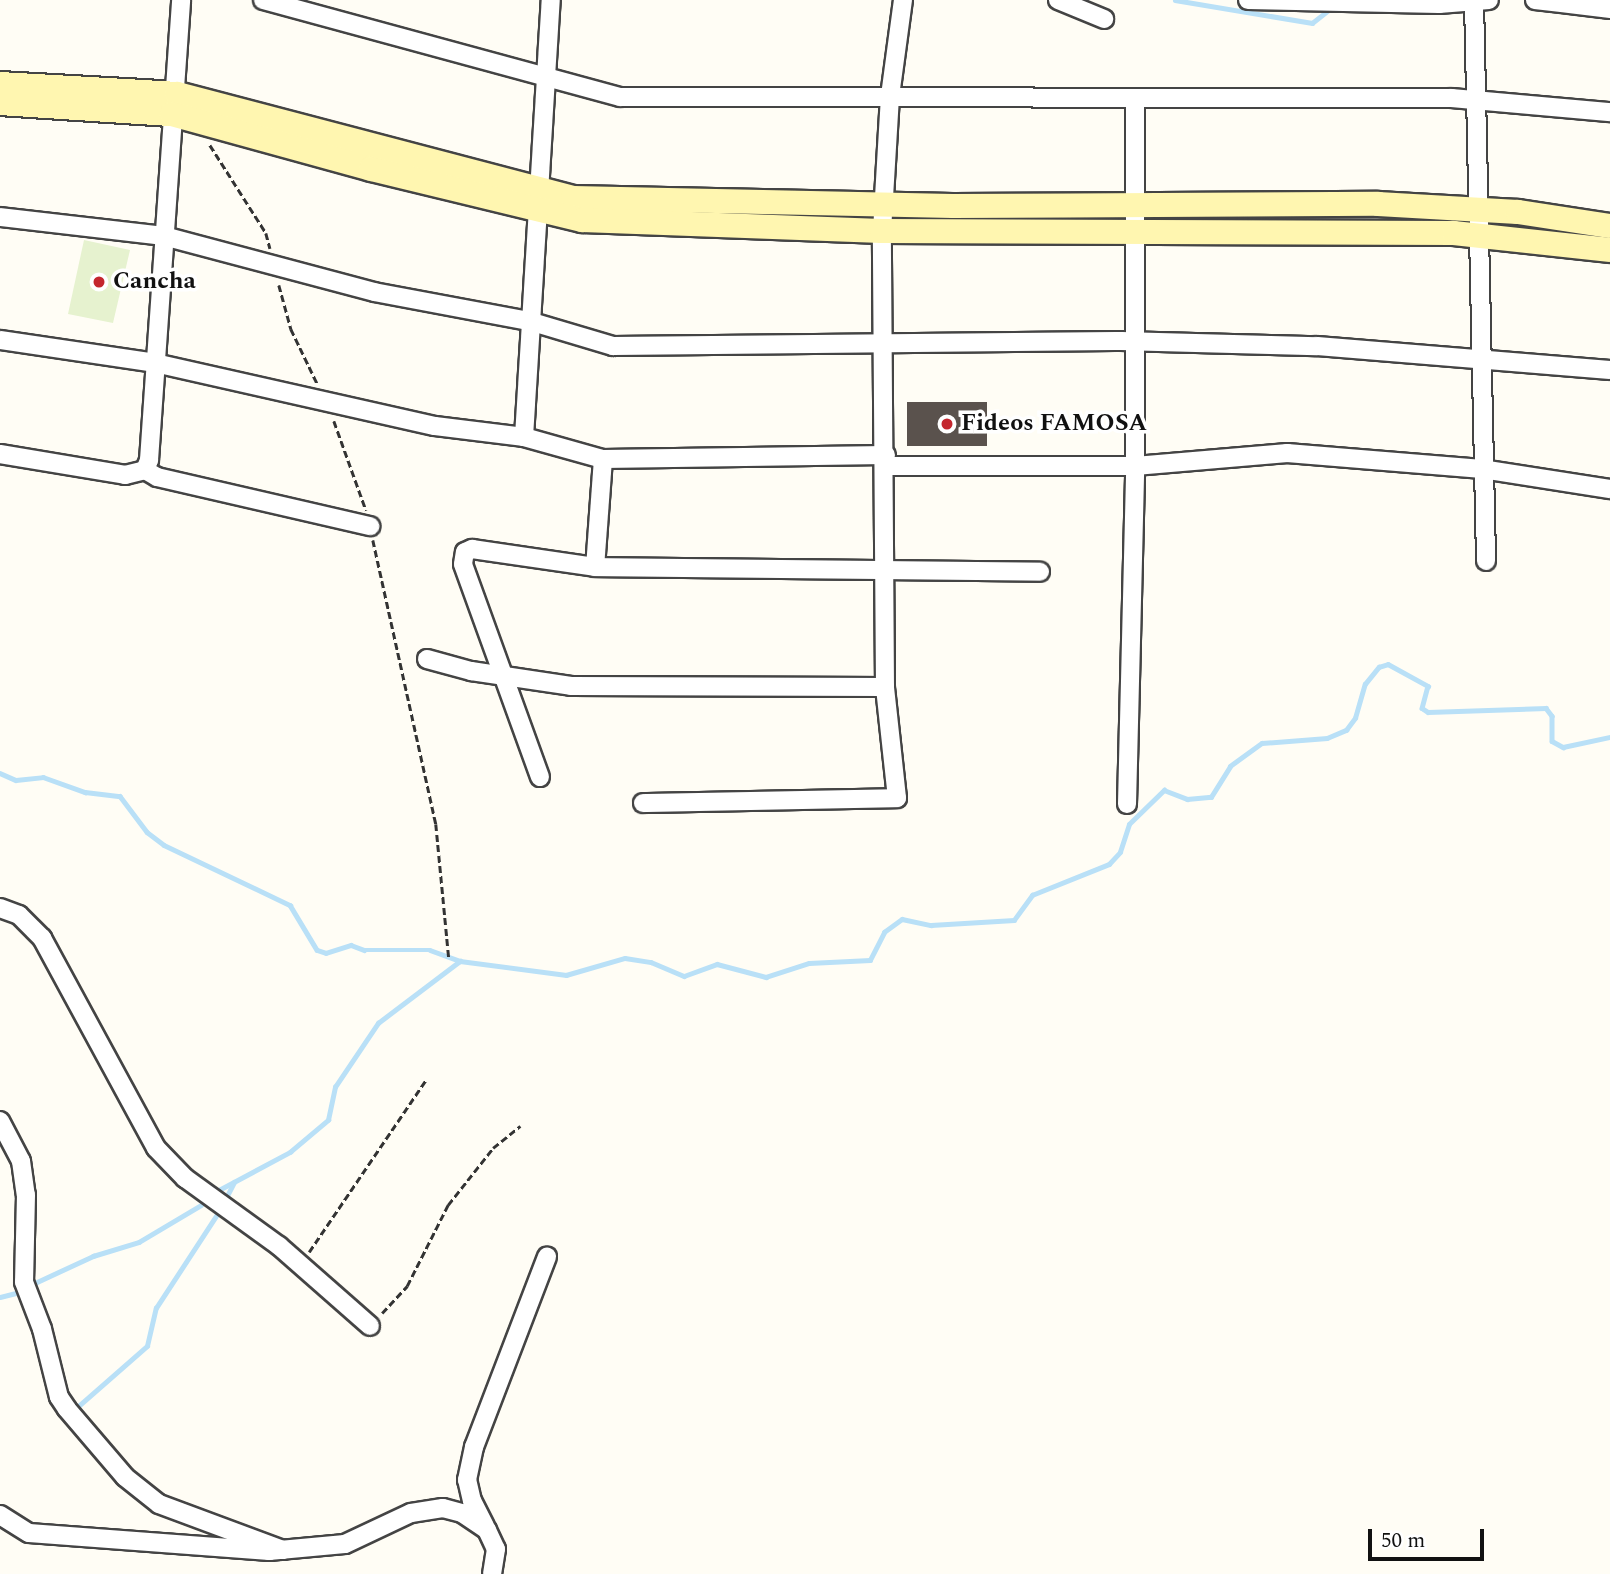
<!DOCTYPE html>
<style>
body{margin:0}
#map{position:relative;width:1610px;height:1574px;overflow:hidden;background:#fffdf5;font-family:Spectral,serif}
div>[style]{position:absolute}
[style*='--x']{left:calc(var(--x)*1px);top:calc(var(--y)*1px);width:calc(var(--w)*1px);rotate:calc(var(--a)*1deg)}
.pitch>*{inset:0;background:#e6f2cf}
.stream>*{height:4.5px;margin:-2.25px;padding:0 2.25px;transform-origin:2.25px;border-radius:2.25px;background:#b9e0f7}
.building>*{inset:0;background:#5a524d}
.path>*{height:2.5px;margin-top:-1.25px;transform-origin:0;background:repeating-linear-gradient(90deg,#333 0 7px,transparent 0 10.5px)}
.roads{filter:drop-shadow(2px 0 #444) drop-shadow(-2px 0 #444) drop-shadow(0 2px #444) drop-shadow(0 -2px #444)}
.minor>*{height:18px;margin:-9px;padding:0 9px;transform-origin:9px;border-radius:9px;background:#fff}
.secondary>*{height:24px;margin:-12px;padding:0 12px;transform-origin:12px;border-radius:12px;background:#fff6b0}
.dots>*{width:19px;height:19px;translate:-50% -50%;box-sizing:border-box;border:4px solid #fff;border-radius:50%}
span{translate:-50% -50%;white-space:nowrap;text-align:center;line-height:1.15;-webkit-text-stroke:7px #fff;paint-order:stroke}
.poi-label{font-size:24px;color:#111;font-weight:700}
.left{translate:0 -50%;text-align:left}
.scale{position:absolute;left:1368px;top:1529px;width:116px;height:32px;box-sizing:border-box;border:4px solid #111;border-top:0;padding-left:9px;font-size:21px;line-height:24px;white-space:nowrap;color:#111;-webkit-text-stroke:5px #fff;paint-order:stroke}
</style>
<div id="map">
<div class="pitch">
<div style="clip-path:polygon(84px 240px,130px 250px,113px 323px,68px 314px)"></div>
</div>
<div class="stream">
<div style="--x:1175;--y:0;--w:139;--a:9.5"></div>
<div style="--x:1312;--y:23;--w:24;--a:-38"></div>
<div style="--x:0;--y:773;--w:17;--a:24"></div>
<div style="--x:16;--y:780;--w:27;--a:-6"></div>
<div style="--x:43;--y:777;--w:45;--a:19.7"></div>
<div style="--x:85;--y:792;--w:35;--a:7"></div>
<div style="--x:120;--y:796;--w:45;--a:53.1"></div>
<div style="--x:147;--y:832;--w:21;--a:37"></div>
<div style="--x:164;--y:845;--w:140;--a:25.5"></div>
<div style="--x:290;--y:905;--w:52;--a:59"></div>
<div style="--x:317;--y:950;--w:9;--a:18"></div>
<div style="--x:326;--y:953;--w:26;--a:-18"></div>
<div style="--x:351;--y:945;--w:14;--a:21"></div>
<div style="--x:364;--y:950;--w:66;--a:0"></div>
<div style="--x:430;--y:950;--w:32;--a:20"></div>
<div style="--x:460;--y:961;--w:107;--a:7.5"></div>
<div style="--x:566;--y:975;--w:61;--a:-16.1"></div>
<div style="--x:625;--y:958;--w:26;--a:9"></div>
<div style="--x:651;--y:962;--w:36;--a:23"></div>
<div style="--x:684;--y:976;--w:35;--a:-20"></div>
<div style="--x:717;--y:964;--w:51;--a:14.9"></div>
<div style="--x:766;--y:977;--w:45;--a:-18"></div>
<div style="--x:809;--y:963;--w:61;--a:-2.8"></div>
<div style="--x:870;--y:960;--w:31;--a:-63"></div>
<div style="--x:884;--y:932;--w:22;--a:-36"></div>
<div style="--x:902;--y:919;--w:30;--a:12"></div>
<div style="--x:931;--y:925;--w:83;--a:-3.4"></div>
<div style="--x:1014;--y:920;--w:31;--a:-54"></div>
<div style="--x:1032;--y:895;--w:83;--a:-21.9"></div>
<div style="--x:1109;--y:864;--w:16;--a:-47"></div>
<div style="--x:1120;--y:852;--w:29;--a:-72"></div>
<div style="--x:1129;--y:824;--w:49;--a:-44.2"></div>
<div style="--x:1164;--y:790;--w:25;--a:21"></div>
<div style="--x:1187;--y:799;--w:24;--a:-5"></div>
<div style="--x:1211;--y:797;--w:36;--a:-58"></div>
<div style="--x:1230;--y:766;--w:39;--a:-36"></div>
<div style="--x:1262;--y:743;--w:65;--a:-4.4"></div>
<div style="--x:1327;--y:738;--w:21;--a:-23"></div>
<div style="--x:1346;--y:730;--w:15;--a:-53"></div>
<div style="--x:1355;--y:718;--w:35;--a:-74"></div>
<div style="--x:1365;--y:684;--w:22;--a:-51"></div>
<div style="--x:1379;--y:667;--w:9;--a:-18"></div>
<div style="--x:1388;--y:664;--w:46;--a:28.8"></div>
<div style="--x:1428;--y:686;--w:23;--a:105"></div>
<div style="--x:1422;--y:708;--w:7;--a:34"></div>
<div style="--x:1428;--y:712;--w:118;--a:-1.9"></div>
<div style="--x:1546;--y:708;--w:10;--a:53"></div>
<div style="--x:1552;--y:716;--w:25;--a:90"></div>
<div style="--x:1552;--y:741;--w:13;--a:29"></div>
<div style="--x:1563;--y:747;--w:48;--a:-12"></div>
<div style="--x:217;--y:1191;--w:83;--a:-28.1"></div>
<div style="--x:290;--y:1152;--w:50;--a:-40.1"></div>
<div style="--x:328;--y:1120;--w:34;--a:-78"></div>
<div style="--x:335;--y:1087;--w:77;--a:-56.1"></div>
<div style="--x:378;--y:1023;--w:103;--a:-37.1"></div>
<div style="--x:228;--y:1194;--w:13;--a:-63"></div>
<div style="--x:37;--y:1282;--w:62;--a:-24.9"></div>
<div style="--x:93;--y:1256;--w:48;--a:-16.9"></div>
<div style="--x:139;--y:1242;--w:72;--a:-30.8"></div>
<div style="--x:0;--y:1297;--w:16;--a:-14"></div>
<div style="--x:74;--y:1410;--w:97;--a:-41.2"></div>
<div style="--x:147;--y:1346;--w:39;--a:-77"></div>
<div style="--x:156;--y:1308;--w:110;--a:-56.9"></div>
</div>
<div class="building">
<div style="clip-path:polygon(907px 402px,987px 402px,987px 446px,907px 446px)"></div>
</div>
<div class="path">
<div style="--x:210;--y:145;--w:104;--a:57.5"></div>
<div style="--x:266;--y:233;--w:16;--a:75"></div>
<div style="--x:279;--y:285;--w:46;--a:74.7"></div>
<div style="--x:291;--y:329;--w:60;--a:64.3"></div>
<div style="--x:334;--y:421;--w:95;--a:70.2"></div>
<div style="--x:373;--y:540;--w:291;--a:77.5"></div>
<div style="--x:436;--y:824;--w:135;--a:84.5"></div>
<div style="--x:309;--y:1252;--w:207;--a:-55.8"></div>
<div style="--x:382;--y:1313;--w:37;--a:-47"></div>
<div style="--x:407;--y:1286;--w:91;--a:-63.2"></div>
<div style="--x:448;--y:1205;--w:73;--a:-51.7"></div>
<div style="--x:493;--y:1148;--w:35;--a:-39"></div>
</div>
<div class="roads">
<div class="minor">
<div style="--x:263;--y:0;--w:370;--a:15.2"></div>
<div style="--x:620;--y:97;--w:832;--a:0.07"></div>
<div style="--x:1452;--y:98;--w:159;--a:5.1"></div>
<div style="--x:1058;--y:0;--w:50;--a:22.4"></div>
<div style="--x:1248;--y:0;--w:191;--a:1.2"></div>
<div style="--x:1439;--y:4;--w:50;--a:-4.6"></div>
<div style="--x:1474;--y:0;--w:561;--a:88.77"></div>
<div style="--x:1535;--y:0;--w:76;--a:6.8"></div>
<div style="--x:0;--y:217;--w:165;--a:6.6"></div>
<div style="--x:164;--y:236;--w:217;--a:14.9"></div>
<div style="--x:374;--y:292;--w:158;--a:10.6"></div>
<div style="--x:529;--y:321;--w:88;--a:16.6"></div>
<div style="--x:613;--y:346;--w:508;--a:-0.56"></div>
<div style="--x:1121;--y:341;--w:196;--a:1.5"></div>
<div style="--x:1317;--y:346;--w:294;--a:4.7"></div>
<div style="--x:0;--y:340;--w:157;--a:8.4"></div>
<div style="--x:155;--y:363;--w:287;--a:12.7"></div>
<div style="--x:435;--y:426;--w:90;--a:7"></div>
<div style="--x:524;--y:437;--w:82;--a:15.6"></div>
<div style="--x:603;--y:459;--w:283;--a:-0.8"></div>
<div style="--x:524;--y:437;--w:438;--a:-86.5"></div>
<div style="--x:0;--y:454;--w:127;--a:9.5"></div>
<div style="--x:125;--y:475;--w:21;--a:-14"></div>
<div style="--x:145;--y:470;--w:11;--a:-68"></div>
<div style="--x:149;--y:460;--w:461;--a:-86"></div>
<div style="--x:603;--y:459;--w:108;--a:94.2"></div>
<div style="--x:595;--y:567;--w:445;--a:0.6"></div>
<div style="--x:885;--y:466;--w:250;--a:0"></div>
<div style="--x:1135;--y:466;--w:153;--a:-4.9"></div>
<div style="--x:1287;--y:453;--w:196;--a:4.7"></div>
<div style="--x:1482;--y:469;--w:130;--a:8.9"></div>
<div style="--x:145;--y:470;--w:14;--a:30"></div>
<div style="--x:157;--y:477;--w:219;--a:13"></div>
<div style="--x:427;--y:659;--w:46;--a:15.3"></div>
<div style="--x:471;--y:671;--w:101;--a:8.5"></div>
<div style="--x:571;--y:686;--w:314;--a:0.2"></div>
<div style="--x:540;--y:777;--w:226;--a:-109.9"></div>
<div style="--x:463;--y:564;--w:12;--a:-81"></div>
<div style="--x:465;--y:552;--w:8;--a:-23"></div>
<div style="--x:472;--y:549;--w:124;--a:8.3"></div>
<div style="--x:643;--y:803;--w:254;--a:-1.1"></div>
<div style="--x:897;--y:798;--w:112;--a:-96.2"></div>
<div style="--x:885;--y:687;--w:456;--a:-90.4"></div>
<div style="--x:882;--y:231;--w:135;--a:-86.6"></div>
<div style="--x:890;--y:96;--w:97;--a:-82.3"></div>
<div style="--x:1127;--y:804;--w:338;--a:-88.6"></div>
<div style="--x:1135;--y:466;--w:366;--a:-90"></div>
<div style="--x:0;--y:908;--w:20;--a:20"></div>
<div style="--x:19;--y:915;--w:33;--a:45"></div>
<div style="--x:42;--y:938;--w:239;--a:61.5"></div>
<div style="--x:156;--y:1148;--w:42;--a:46"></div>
<div style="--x:185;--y:1178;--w:116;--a:35.9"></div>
<div style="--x:279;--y:1246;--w:121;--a:41.3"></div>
<div style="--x:0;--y:1121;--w:45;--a:62.3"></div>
<div style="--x:21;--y:1161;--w:34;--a:82"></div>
<div style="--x:26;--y:1195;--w:87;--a:91.3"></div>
<div style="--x:24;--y:1282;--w:50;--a:69"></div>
<div style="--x:42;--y:1329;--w:70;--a:76"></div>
<div style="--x:59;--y:1397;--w:14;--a:56"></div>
<div style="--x:67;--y:1409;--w:89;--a:49.5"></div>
<div style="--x:125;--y:1477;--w:43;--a:38.5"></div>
<div style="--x:159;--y:1504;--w:132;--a:20.4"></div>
<div style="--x:0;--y:1515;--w:34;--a:32"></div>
<div style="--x:29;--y:1533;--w:241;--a:4.3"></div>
<div style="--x:269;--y:1551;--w:76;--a:-5.3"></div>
<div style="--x:345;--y:1544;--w:73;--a:-25.2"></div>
<div style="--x:411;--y:1513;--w:32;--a:-9"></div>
<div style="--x:443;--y:1508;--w:20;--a:15"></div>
<div style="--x:462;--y:1513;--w:30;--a:34"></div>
<div style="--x:487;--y:1530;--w:21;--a:65"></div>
<div style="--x:496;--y:1549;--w:25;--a:99"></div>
<div style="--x:485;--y:1526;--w:28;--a:-117"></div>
<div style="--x:472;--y:1501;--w:22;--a:-103"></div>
<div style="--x:467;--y:1480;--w:34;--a:-78"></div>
<div style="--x:474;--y:1447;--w:204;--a:-69"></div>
</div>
<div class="secondary">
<div style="--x:0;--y:84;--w:177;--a:3.2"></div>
<div style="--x:177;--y:94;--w:409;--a:14.7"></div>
<div style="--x:573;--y:198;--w:380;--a:1.2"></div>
<div style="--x:953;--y:206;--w:425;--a:-0.3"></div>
<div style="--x:1378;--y:204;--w:140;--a:3.3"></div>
<div style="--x:1518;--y:212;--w:93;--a:8.7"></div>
<div style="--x:0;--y:103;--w:172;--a:3.7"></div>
<div style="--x:172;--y:114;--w:206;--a:15.4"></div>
<div style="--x:371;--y:169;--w:217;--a:13.6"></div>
<div style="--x:582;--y:220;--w:300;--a:2.1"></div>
<div style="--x:882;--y:231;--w:572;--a:0.2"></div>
<div style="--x:1454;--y:233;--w:157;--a:6.2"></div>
</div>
</div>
<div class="dots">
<div style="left:99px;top:282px;background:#c4262e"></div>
<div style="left:947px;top:424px;background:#c4262e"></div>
</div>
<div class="poi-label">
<span class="left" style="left:113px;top:282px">Cancha</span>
<span class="left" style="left:961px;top:424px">Fideos FAMOSA</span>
</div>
<div class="scale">50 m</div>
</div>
